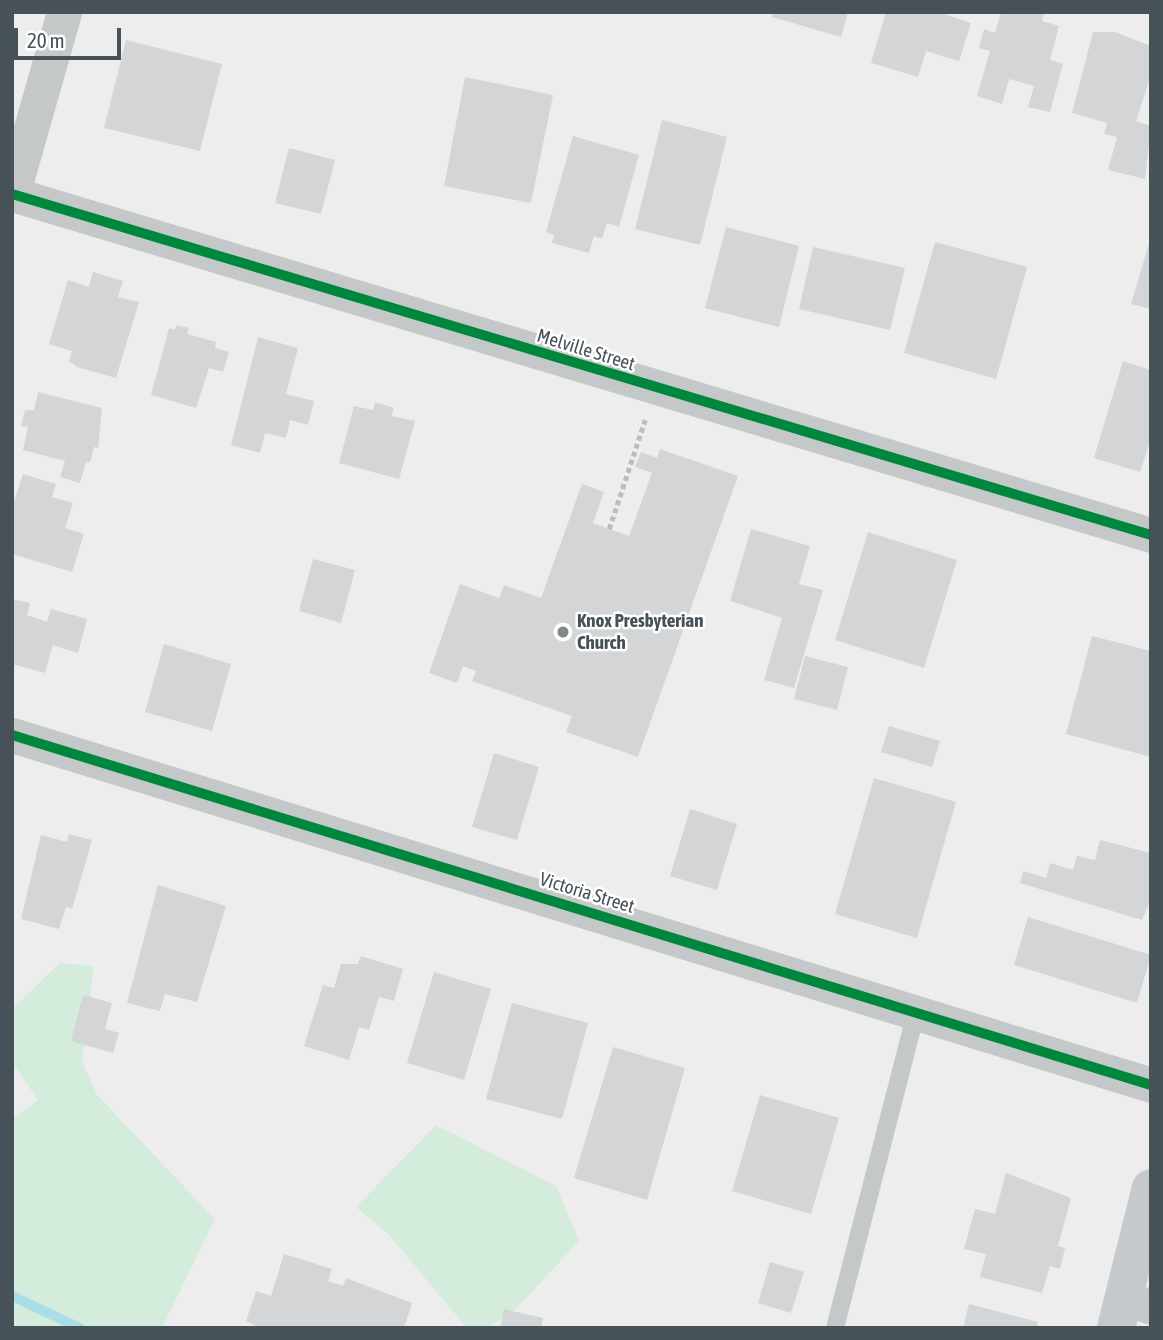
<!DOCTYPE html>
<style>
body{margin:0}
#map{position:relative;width:1163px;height:1340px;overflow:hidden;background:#eeeded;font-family:"Asap Condensed",sans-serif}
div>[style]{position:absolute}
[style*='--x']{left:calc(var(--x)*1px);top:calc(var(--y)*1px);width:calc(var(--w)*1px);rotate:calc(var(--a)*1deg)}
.green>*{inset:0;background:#d3ecdb}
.stream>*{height:10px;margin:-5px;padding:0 5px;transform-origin:5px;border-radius:5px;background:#a9dee7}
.building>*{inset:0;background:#d4d5d6}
.path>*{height:4.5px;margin-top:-2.25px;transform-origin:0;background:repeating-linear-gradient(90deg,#b4c0bc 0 5px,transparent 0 8.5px)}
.service>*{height:18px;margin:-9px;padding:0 9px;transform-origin:9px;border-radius:9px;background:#c4c8c9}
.minor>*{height:35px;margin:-17.5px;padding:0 17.5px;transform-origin:17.5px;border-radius:17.5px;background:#c4c8c9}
.secondary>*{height:38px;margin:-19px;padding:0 19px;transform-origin:19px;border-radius:19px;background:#c6c9cb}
.cycleway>*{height:10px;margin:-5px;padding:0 5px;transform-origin:5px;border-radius:5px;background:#00873e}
.dots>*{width:19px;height:19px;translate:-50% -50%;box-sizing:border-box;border:4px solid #fff;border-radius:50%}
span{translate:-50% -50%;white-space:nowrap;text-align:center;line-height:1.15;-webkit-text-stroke:5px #fff;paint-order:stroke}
.street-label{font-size:19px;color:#465158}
.poi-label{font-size:19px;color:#465158;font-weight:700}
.left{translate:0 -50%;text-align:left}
.frame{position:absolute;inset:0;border:14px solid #465158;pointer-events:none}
.scale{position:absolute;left:14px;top:28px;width:107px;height:32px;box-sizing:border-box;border:4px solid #465158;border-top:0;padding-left:9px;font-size:21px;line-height:24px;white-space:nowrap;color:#465158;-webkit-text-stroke:5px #fff;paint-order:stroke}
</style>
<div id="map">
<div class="green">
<div style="clip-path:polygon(60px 963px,94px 966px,82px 1061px,97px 1095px,215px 1219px,162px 1328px,12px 1328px,12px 1120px,38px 1100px,12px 1062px,12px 1009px)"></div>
<div style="clip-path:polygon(436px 1125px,556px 1186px,579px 1241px,517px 1308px,489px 1328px,467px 1328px,389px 1235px,356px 1207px)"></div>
</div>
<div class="stream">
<div style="--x:12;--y:1296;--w:75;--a:25.2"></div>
</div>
<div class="building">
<div style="clip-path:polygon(773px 12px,848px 12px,841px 37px,772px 17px)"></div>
<div style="clip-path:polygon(886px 12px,939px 12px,971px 23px,959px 61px,926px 51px,918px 77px,871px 63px)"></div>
<div style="clip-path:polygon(1001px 12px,1044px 12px,1042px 21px,1059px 26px,1050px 60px,1063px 64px,1050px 112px,1028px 107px,1034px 86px,1009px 79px,1002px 104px,977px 96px,990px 51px,979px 48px,984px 29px,995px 33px)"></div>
<div style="clip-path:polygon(1093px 32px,1115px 32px,1151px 46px,1151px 75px,1136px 121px,1151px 126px,1145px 179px,1108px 170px,1117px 137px,1104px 134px,1107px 123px,1072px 113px)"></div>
<div style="clip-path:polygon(126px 40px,222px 64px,200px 151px,104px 128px)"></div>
<div style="clip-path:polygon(465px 77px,553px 95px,531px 203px,444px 186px)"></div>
<div style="clip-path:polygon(662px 120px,727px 137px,700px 245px,635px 229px)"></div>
<div style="clip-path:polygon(573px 136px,639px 155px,619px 227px,607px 223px,602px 239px,594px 236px,589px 253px,552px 243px,554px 235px,546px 232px)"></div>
<div style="clip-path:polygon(289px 148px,335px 160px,321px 214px,275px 203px)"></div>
<div style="clip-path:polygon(726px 227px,799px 246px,779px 327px,705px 308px)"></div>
<div style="clip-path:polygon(1150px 240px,1151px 240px,1151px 309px,1131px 304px)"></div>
<div style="clip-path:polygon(935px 242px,1027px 267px,996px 379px,904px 353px)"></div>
<div style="clip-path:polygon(813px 247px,905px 268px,890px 330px,799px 309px)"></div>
<div style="clip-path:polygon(93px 272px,123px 281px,118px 297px,139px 302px,116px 378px,77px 367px,69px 361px,72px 351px,49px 344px,68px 280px,89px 287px)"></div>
<div style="clip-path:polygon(177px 325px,189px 328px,187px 334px,216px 342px,215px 348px,229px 352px,223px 372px,209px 368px,196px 408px,151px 395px,169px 328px,175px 330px)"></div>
<div style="clip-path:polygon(258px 337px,298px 348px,286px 394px,314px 401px,308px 425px,290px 420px,286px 438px,265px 433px,260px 453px,231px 445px)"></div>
<div style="clip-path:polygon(1123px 361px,1151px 370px,1151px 438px,1140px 472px,1094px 458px)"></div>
<div style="clip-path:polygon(38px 392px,102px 408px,98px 448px,94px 447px,90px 463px,86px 462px,80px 483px,60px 477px,65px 461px,23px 450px,28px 427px,21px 426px,25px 410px,34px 410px)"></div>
<div style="clip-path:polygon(375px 402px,394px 408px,391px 416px,415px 421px,399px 479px,339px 463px,354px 406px,373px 410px)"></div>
<div style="clip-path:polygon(660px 449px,738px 476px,638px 757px,566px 732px,572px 716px,472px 681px,476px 671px,463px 666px,457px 683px,429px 673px,460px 584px,499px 598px,504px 585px,541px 598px,582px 484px,604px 492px,593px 523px,629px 536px,652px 473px,635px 467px,641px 452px,657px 458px)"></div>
<div style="clip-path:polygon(23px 474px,56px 484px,52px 497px,73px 503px,65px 528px,84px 534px,72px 572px,12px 554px,12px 508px)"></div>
<div style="clip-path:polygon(751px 529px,810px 546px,799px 584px,823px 590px,794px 688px,764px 680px,782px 618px,730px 601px)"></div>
<div style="clip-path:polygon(868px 532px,957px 560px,924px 668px,835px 640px)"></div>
<div style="clip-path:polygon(313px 559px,355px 570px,341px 623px,299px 611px)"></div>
<div style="clip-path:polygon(12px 599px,30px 603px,27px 615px,47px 622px,51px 609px,87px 619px,78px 653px,53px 645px,45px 673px,12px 664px)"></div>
<div style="clip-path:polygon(1092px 636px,1151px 651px,1151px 757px,1066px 734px)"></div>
<div style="clip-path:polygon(164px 644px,231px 664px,212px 731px,145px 712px)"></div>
<div style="clip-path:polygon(805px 656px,848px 667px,837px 710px,794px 699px)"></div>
<div style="clip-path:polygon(889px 726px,940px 741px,932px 767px,881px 752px)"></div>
<div style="clip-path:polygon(494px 753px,539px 767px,517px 840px,472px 827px)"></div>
<div style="clip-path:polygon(874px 778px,956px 802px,917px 938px,835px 914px)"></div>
<div style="clip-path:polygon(690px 809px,737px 824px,717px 890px,670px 876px)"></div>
<div style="clip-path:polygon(69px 834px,92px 840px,72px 909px,66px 907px,59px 929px,21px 919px,41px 835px,67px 842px)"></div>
<div style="clip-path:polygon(1100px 840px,1151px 853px,1151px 899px,1142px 920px,1020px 883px,1023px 871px,1046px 878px,1050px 863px,1073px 870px,1077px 856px,1095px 860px)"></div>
<div style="clip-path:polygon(158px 885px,226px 906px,197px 1002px,165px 994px,160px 1011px,127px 1003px)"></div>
<div style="clip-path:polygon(1028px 917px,1151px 955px,1137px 1003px,1014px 965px)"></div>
<div style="clip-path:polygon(361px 956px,403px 969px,394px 1001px,379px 997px,369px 1030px,359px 1027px,349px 1060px,304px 1046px,323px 985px,334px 988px,341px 964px,358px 964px)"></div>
<div style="clip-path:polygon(434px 972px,491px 989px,464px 1080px,407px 1063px)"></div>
<div style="clip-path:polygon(83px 995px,112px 1003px,105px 1029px,119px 1033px,113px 1053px,71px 1041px)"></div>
<div style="clip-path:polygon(512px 1003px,588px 1023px,562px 1119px,486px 1099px)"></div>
<div style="clip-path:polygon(613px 1047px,685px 1068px,647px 1200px,574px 1178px)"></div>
<div style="clip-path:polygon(760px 1095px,839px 1118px,811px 1214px,732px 1191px)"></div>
<div style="clip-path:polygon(1006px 1173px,1071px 1198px,1058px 1246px,1065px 1248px,1060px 1269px,1050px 1266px,1042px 1293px,980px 1277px,986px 1254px,964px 1249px,975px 1209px,995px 1214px)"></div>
<div style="clip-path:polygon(284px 1254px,332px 1269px,328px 1281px,343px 1286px,346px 1278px,412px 1303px,404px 1328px,261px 1328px,246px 1321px,256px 1291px,271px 1296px)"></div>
<div style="clip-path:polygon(770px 1262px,804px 1272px,791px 1313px,758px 1303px)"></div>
<div style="clip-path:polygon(969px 1304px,1038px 1322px,1037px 1328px,963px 1328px)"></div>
<div style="clip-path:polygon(504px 1309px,543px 1318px,541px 1328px,500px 1328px)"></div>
</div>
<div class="path">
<div style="--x:609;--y:529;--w:115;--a:-71.7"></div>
</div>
<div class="service">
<div style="--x:835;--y:1328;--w:326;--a:-75.6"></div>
</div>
<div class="minor">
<div style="--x:12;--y:194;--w:1189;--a:16.67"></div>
<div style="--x:12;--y:195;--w:190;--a:-74.1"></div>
<div style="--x:12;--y:735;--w:1192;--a:17.08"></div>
<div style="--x:1124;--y:1298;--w:28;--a:18"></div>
</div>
<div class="secondary">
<div style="--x:1116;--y:1328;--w:144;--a:-76"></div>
</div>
<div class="cycleway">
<div style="--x:12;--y:194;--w:1189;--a:16.67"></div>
<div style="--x:12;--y:735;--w:1192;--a:17.08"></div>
</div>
<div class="dots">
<div style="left:563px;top:632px;background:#81888c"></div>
</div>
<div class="street-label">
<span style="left:586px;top:350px;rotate:17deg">Melville Street</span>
<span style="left:587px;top:893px;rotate:17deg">Victoria Street</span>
</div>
<div class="poi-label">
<span class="left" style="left:577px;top:632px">Knox Presbyterian<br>Church</span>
</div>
<div class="frame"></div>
<div class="scale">20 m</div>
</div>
